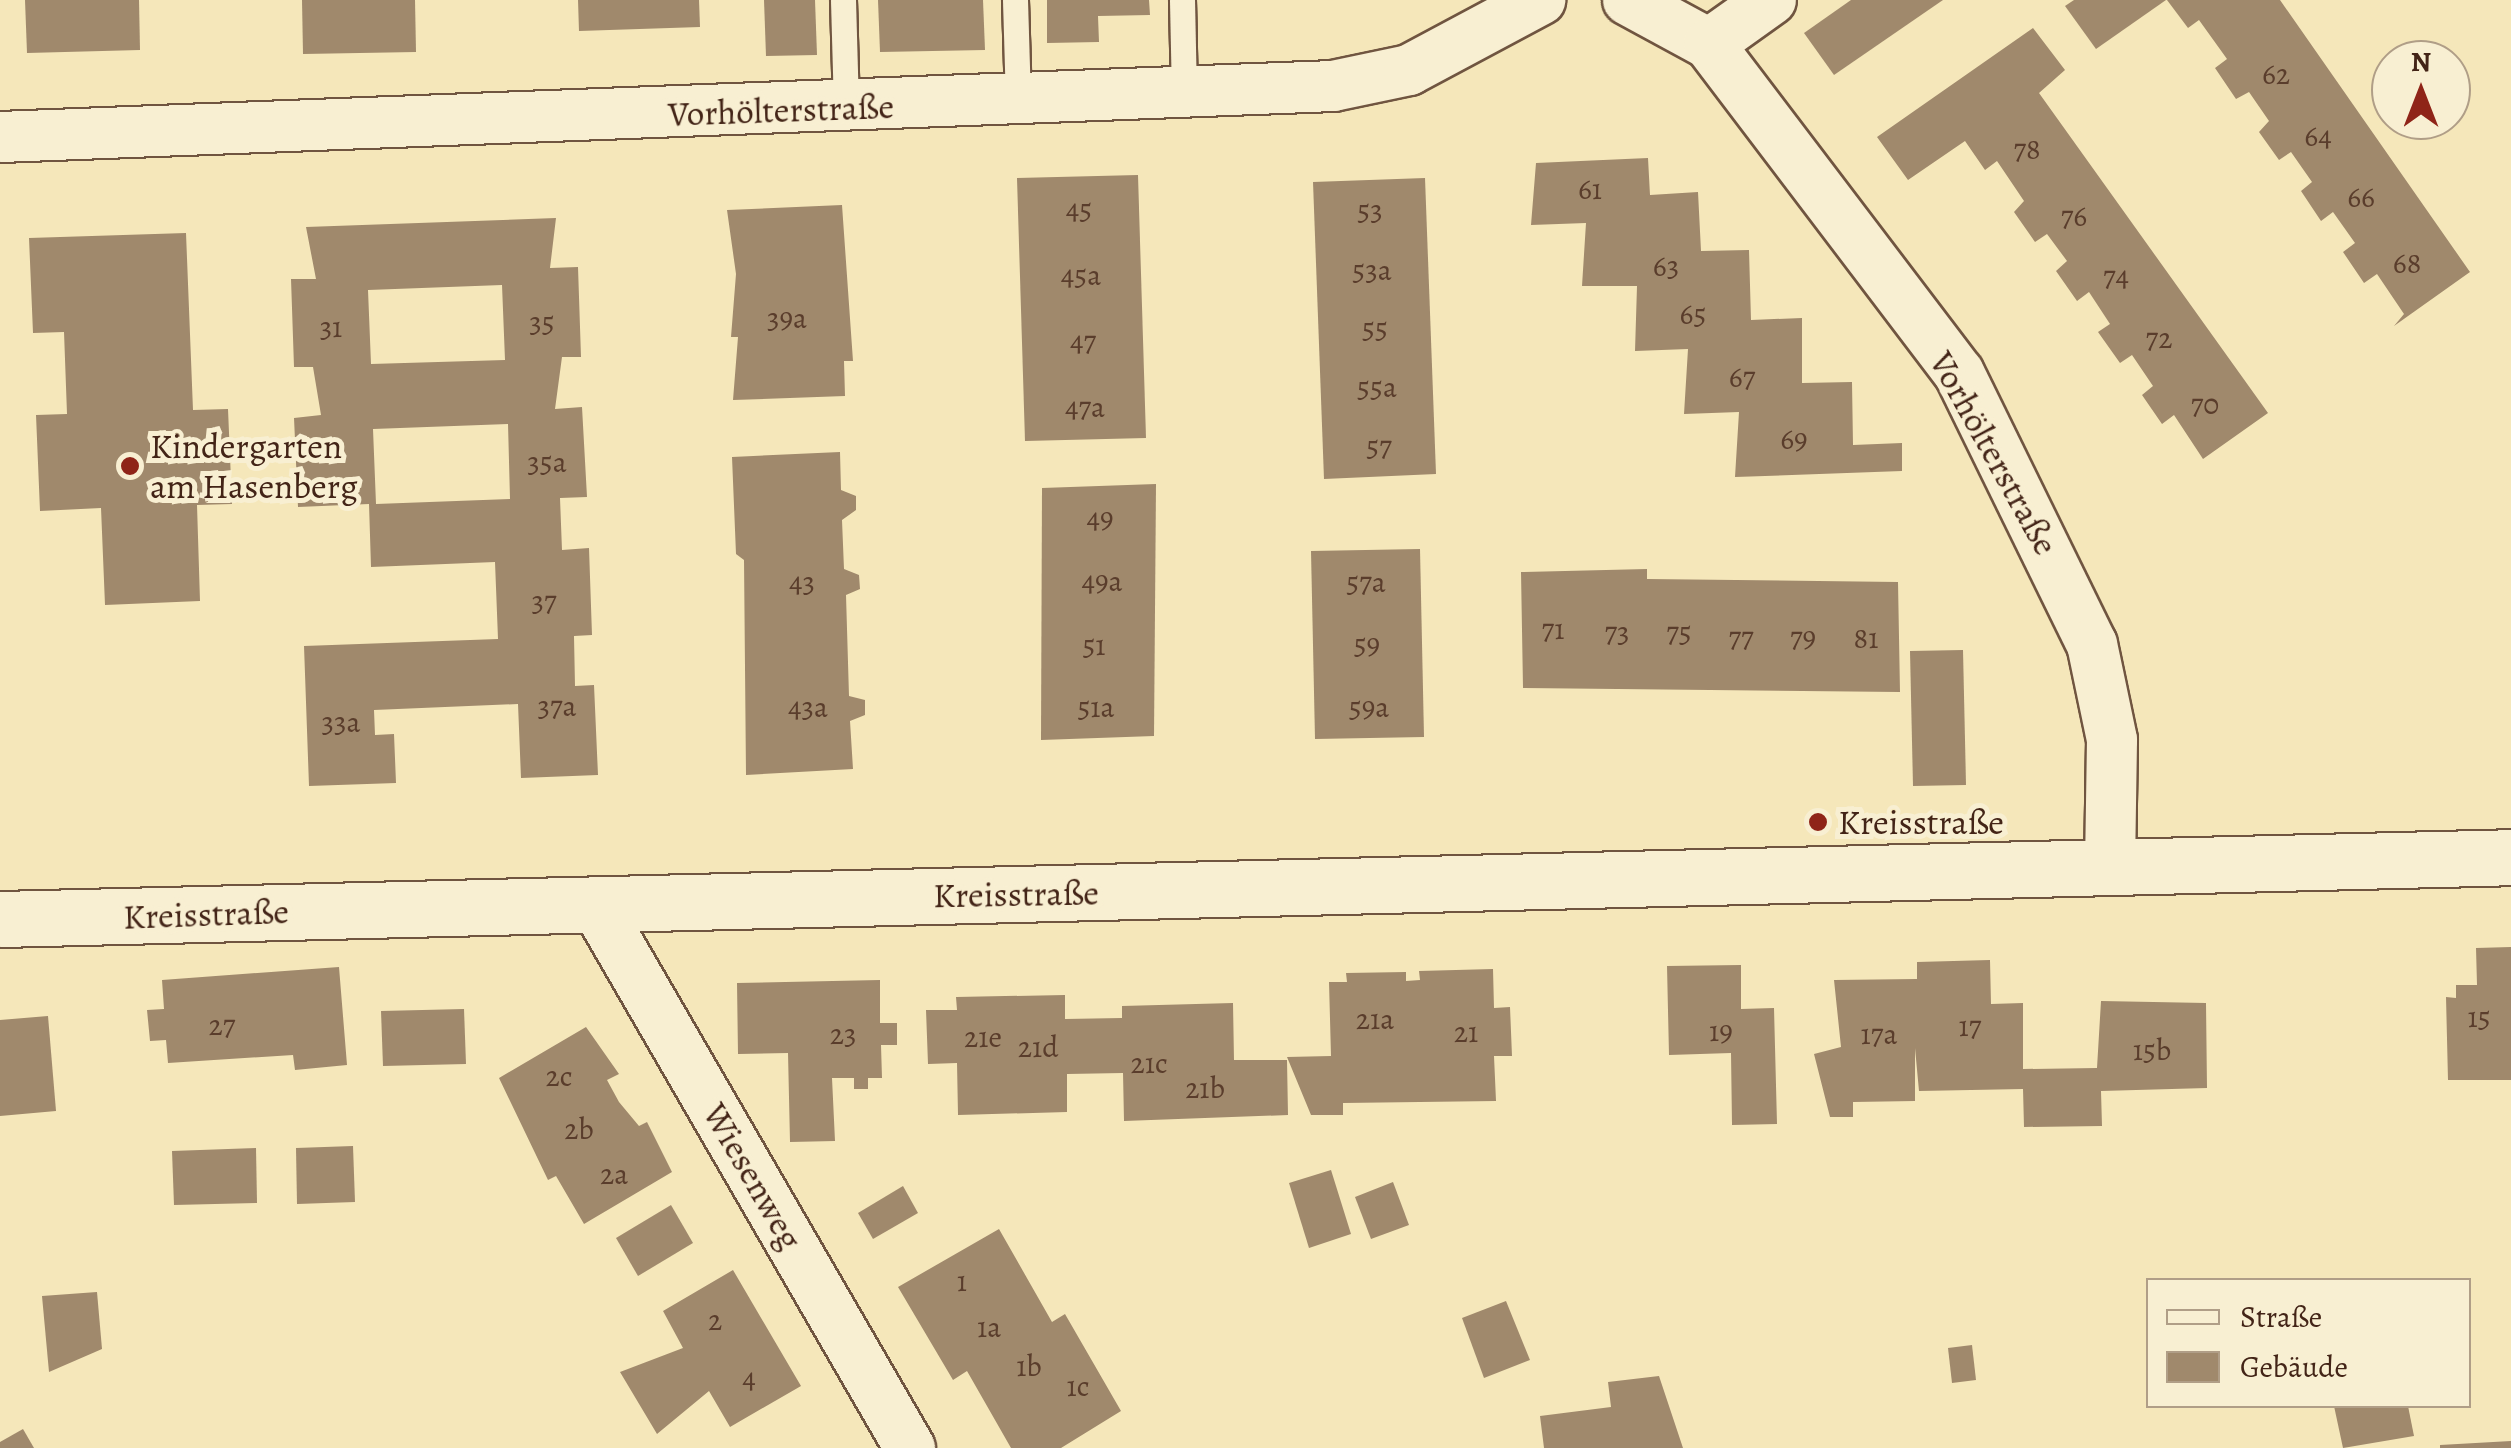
<!DOCTYPE html>
<meta charset="utf-8">
<style>
body{margin:0}
#map{position:relative;width:2511px;height:1448px;overflow:hidden;background:#f5e7ba;font-family:Alegreya,serif}
div>[style]{position:absolute}
[style*='--x']{left:calc(var(--x)*1px);top:calc(var(--y)*1px);width:calc(var(--w)*1px);rotate:calc(var(--a)*1deg)}
.building>*{inset:0;background:#a0896c}
.roads{filter:drop-shadow(2px 0 #705540) drop-shadow(-2px 0 #705540) drop-shadow(0 2px #705540) drop-shadow(0 -2px #705540)}
.lane>*{height:25px;margin:-12.5px;padding:0 12.5px;transform-origin:12.5px;border-radius:12.5px;background:#f8efd2}
.street>*{height:50px;margin:-25px;padding:0 25px;transform-origin:25px;border-radius:25px;background:#f8efd2}
.secondary>*{height:55px;margin:-27.5px;padding:0 27.5px;transform-origin:27.5px;border-radius:27.5px;background:#f8efd2}
.dots>*{width:28px;height:28px;translate:-50% -50%;box-sizing:border-box;border:5px solid #f8efd2;border-radius:50%}
span{translate:-50% -50%;white-space:nowrap;text-align:center;line-height:1.15;-webkit-text-stroke:10px #f8efd2;paint-order:stroke}
.number-label{font-size:30px;color:#5a3d2c}
.number-label span{-webkit-text-stroke-width:0}
.street-label{font-size:35px;color:#432417}
.poi-label{font-size:35px;color:#432417}
.left{translate:0 -50%;text-align:left}
.legend{position:absolute;left:2146px;top:1278px;width:325px;height:130px;box-sizing:border-box;background:#f8efd2;border:2px solid #b09e87;margin:0;padding:12px 18px;list-style:none;font-size:30px;color:#432417}
.legend li{display:flex;align-items:center;gap:20px;height:50px}
.legend b{width:50px;border:2px solid #b09e87}
.north{position:absolute;left:2371px;top:40px;width:100px;height:100px;box-sizing:border-box;background:#f8efd2;border:2px solid #b09e87;border-radius:50%;rotate:0deg;font-size:28px;font-weight:700;line-height:40px;text-align:center;color:#432417}
.north::after{content:'';display:block;margin:auto;width:35px;height:45px;background:#8f2418;clip-path:polygon(50% 0,100% 100%,50% 72%,0 100%)}
</style>
<div id="map">
<div class="building">
<div style="clip-path:polygon(25px 0,139px 0,140px 50px,27px 53px)"></div>
<div style="clip-path:polygon(302px 0,415px 0,416px 52px,303px 54px)"></div>
<div style="clip-path:polygon(578px 0,699px 0,700px 27px,579px 31px)"></div>
<div style="clip-path:polygon(764px 0,815px 0,817px 55px,766px 56px)"></div>
<div style="clip-path:polygon(878px 0,983px 0,985px 50px,880px 52px)"></div>
<div style="clip-path:polygon(1047px 0,1149px 0,1150px 15px,1098px 16px,1099px 42px,1047px 43px)"></div>
<div style="clip-path:polygon(1851px 0,1943px 0,1834px 75px,1804px 33px)"></div>
<div style="clip-path:polygon(2074px 0,2166px 0,2096px 49px,2065px 6px)"></div>
<div style="clip-path:polygon(2167px 0,2280px 0,2470px 272px,2394px 326px,2404px 314px,2377px 274px,2364px 283px,2343px 252px,2355px 243px,2333px 212px,2321px 221px,2301px 191px,2312px 182px,2291px 152px,2279px 160px,2259px 132px,2269px 121px,2249px 92px,2236px 99px,2215px 68px,2227px 59px,2199px 20px,2188px 28px)"></div>
<div style="clip-path:polygon(2033px 28px,2065px 70px,2039px 93px,2268px 413px,2203px 459px,2174px 415px,2162px 424px,2142px 395px,2153px 386px,2132px 355px,2120px 363px,2098px 332px,2110px 324px,2089px 292px,2077px 301px,2056px 271px,2067px 261px,2047px 234px,2035px 242px,2014px 212px,2024px 201px,1997px 161px,1985px 170px,1965px 141px,1908px 180px,1877px 137px)"></div>
<div style="clip-path:polygon(1648px 158px,1650px 195px,1698px 192px,1701px 251px,1749px 250px,1751px 320px,1802px 318px,1802px 383px,1852px 382px,1853px 445px,1902px 443px,1902px 471px,1735px 477px,1739px 412px,1684px 414px,1688px 349px,1635px 351px,1637px 286px,1582px 286px,1586px 223px,1531px 225px,1536px 163px)"></div>
<div style="clip-path:polygon(1138px 175px,1146px 438px,1025px 441px,1017px 178px)"></div>
<div style="clip-path:polygon(1425px 178px,1436px 474px,1324px 479px,1313px 182px)"></div>
<div style="clip-path:polygon(842px 205px,853px 361px,844px 361px,845px 396px,733px 400px,738px 337px,731px 337px,736px 274px,727px 210px)"></div>
<div style="clip-path:polygon(evenodd,556px 218px,550px 268px,578px 267px,581px 357px,562px 357px,555px 409px,582px 407px,587px 497px,560px 498px,562px 550px,589px 548px,592px 635px,574px 636px,575px 686px,594px 685px,598px 775px,521px 778px,518px 704px,374px 710px,375px 735px,394px 734px,396px 783px,309px 786px,304px 646px,498px 639px,495px 562px,371px 567px,369px 504px,298px 507px,294px 418px,321px 415px,313px 367px,294px 367px,291px 279px,316px 279px,306px 227px,556px 218px,502px 285px,505px 360px,371px 364px,368px 290px,502px 285px,556px 218px,508px 424px,510px 499px,376px 504px,373px 429px,508px 424px)"></div>
<div style="clip-path:polygon(186px 233px,193px 410px,228px 409px,232px 504px,197px 505px,200px 601px,105px 605px,101px 508px,40px 511px,36px 415px,67px 414px,64px 332px,33px 333px,29px 238px)"></div>
<div style="clip-path:polygon(840px 452px,841px 490px,856px 496px,856px 510px,842px 520px,844px 569px,859px 575px,860px 589px,846px 595px,849px 696px,865px 700px,865px 715px,850px 721px,853px 769px,746px 775px,744px 560px,736px 554px,732px 457px)"></div>
<div style="clip-path:polygon(1156px 484px,1154px 736px,1041px 740px,1042px 488px)"></div>
<div style="clip-path:polygon(1420px 549px,1424px 737px,1315px 739px,1311px 551px)"></div>
<div style="clip-path:polygon(1647px 569px,1647px 579px,1898px 582px,1900px 692px,1523px 688px,1521px 572px)"></div>
<div style="clip-path:polygon(1963px 650px,1966px 785px,1913px 786px,1910px 651px)"></div>
<div style="clip-path:polygon(2511px 947px,2511px 1080px,2448px 1080px,2446px 997px,2456px 998px,2456px 985px,2477px 985px,2476px 948px)"></div>
<div style="clip-path:polygon(1990px 960px,1991px 1004px,2023px 1003px,2023px 1069px,2097px 1068px,2101px 1001px,2206px 1003px,2207px 1088px,2101px 1091px,2102px 1126px,2024px 1127px,2023px 1089px,1919px 1091px,1915px 1048px,1915px 1101px,1853px 1102px,1853px 1117px,1830px 1117px,1814px 1054px,1841px 1047px,1834px 980px,1917px 979px,1917px 962px)"></div>
<div style="clip-path:polygon(1741px 965px,1741px 1009px,1774px 1008px,1777px 1124px,1732px 1125px,1731px 1053px,1669px 1055px,1667px 966px)"></div>
<div style="clip-path:polygon(339px 967px,347px 1065px,295px 1070px,293px 1055px,168px 1063px,166px 1040px,150px 1041px,147px 1010px,164px 1009px,162px 980px)"></div>
<div style="clip-path:polygon(1493px 969px,1494px 1008px,1510px 1007px,1512px 1056px,1494px 1056px,1496px 1101px,1343px 1103px,1343px 1115px,1311px 1115px,1287px 1057px,1331px 1056px,1329px 982px,1347px 982px,1346px 973px,1406px 972px,1406px 981px,1420px 980px,1419px 971px)"></div>
<div style="clip-path:polygon(880px 980px,880px 1023px,897px 1023px,897px 1045px,881px 1045px,882px 1078px,868px 1078px,868px 1089px,854px 1089px,854px 1078px,832px 1078px,835px 1141px,790px 1142px,788px 1053px,738px 1054px,737px 983px)"></div>
<div style="clip-path:polygon(1065px 995px,1065px 1019px,1122px 1018px,1122px 1006px,1233px 1003px,1234px 1060px,1287px 1060px,1288px 1115px,1124px 1121px,1123px 1073px,1067px 1074px,1067px 1112px,958px 1115px,957px 1063px,928px 1064px,926px 1010px,957px 1010px,956px 997px)"></div>
<div style="clip-path:polygon(464px 1009px,466px 1064px,383px 1066px,381px 1011px)"></div>
<div style="clip-path:polygon(48px 1016px,56px 1111px,0 1116px,0 1020px)"></div>
<div style="clip-path:polygon(586px 1027px,619px 1074px,607px 1080px,619px 1102px,639px 1126px,647px 1122px,672px 1172px,584px 1224px,556px 1176px,548px 1180px,499px 1078px)"></div>
<div style="clip-path:polygon(353px 1146px,355px 1202px,297px 1204px,296px 1148px)"></div>
<div style="clip-path:polygon(256px 1148px,257px 1203px,174px 1205px,172px 1151px)"></div>
<div style="clip-path:polygon(1331px 1170px,1351px 1234px,1309px 1248px,1289px 1183px)"></div>
<div style="clip-path:polygon(1393px 1182px,1409px 1225px,1371px 1239px,1355px 1197px)"></div>
<div style="clip-path:polygon(903px 1186px,918px 1213px,873px 1239px,858px 1213px)"></div>
<div style="clip-path:polygon(671px 1205px,693px 1243px,638px 1276px,616px 1238px)"></div>
<div style="clip-path:polygon(999px 1229px,1052px 1322px,1065px 1314px,1121px 1411px,1061px 1448px,1011px 1448px,967px 1371px,953px 1380px,898px 1287px)"></div>
<div style="clip-path:polygon(733px 1270px,801px 1386px,730px 1427px,709px 1391px,657px 1434px,620px 1372px,683px 1348px,663px 1311px)"></div>
<div style="clip-path:polygon(97px 1292px,102px 1349px,49px 1372px,42px 1296px)"></div>
<div style="clip-path:polygon(1506px 1301px,1530px 1360px,1484px 1378px,1462px 1318px)"></div>
<div style="clip-path:polygon(1972px 1345px,1976px 1380px,1952px 1383px,1948px 1348px)"></div>
<div style="clip-path:polygon(1659px 1376px,1683px 1448px,1544px 1448px,1540px 1416px,1611px 1407px,1608px 1382px)"></div>
<div style="clip-path:polygon(2334px 1406px,2408px 1406px,2414px 1436px,2343px 1448px)"></div>
<div style="clip-path:polygon(23px 1429px,34px 1448px,0 1448px,0 1442px)"></div>
<div style="clip-path:polygon(2511px 1441px,2511px 1448px,2440px 1448px,2440px 1445px)"></div>
</div>
<div class="roads">
<div class="lane">
<div style="--x:843;--y:0;--w:108;--a:88.4"></div>
<div style="--x:1015;--y:0;--w:102;--a:88.3"></div>
<div style="--x:1182;--y:0;--w:96;--a:88.8"></div>
</div>
<div class="street">
<div style="--x:1628;--y:0;--w:92;--a:28.5"></div>
<div style="--x:1709;--y:44;--w:413;--a:52.8"></div>
<div style="--x:1959;--y:373;--w:302;--a:63.9"></div>
<div style="--x:2092;--y:644;--w:98;--a:78.2"></div>
<div style="--x:2112;--y:740;--w:127;--a:90.9"></div>
<div style="--x:1709;--y:44;--w:76;--a:-35.4"></div>
<div style="--x:0;--y:137;--w:1334;--a:-2.19"></div>
<div style="--x:1333;--y:86;--w:78;--a:-11.9"></div>
<div style="--x:1409;--y:70;--w:149;--a:-28.1"></div>
<div style="--x:595;--y:904;--w:629;--a:59.93"></div>
</div>
<div class="secondary">
<div style="--x:0;--y:919;--w:2512;--a:-1.41"></div>
</div>
</div>
<div class="dots">
<div style="left:130px;top:466px;background:#8f2418"></div>
<div style="left:1818px;top:822px;background:#8f2418"></div>
</div>
<div class="number-label">
<span style="left:2276px;top:74px">62</span>
<span style="left:2318px;top:136px">64</span>
<span style="left:2027px;top:149px">78</span>
<span style="left:1590px;top:189px">61</span>
<span style="left:2361px;top:197px">66</span>
<span style="left:1079px;top:209px">45</span>
<span style="left:1370px;top:210px">53</span>
<span style="left:2074px;top:216px">76</span>
<span style="left:2407px;top:263px">68</span>
<span style="left:1666px;top:266px">63</span>
<span style="left:1372px;top:270px">53a</span>
<span style="left:1081px;top:275px">45a</span>
<span style="left:2116px;top:276px">74</span>
<span style="left:1693px;top:314px">65</span>
<span style="left:787px;top:318px">39a</span>
<span style="left:542px;top:322px">35</span>
<span style="left:331px;top:327px">31</span>
<span style="left:1375px;top:328px">55</span>
<span style="left:2159px;top:338px">72</span>
<span style="left:1083px;top:341px">47</span>
<span style="left:1742px;top:377px">67</span>
<span style="left:1377px;top:387px">55a</span>
<span style="left:2205px;top:404px">70</span>
<span style="left:1085px;top:407px">47a</span>
<span style="left:1794px;top:439px">69</span>
<span style="left:1379px;top:446px">57</span>
<span style="left:547px;top:462px">35a</span>
<span style="left:1100px;top:518px">49</span>
<span style="left:1102px;top:581px">49a</span>
<span style="left:802px;top:582px">43</span>
<span style="left:1366px;top:582px">57a</span>
<span style="left:544px;top:601px">37</span>
<span style="left:1553px;top:629px">71</span>
<span style="left:1617px;top:632px">73</span>
<span style="left:1679px;top:632px">75</span>
<span style="left:1741px;top:637px">77</span>
<span style="left:1803px;top:637px">79</span>
<span style="left:1866px;top:638px">81</span>
<span style="left:1367px;top:644px">59</span>
<span style="left:1094px;top:645px">51</span>
<span style="left:557px;top:706px">37a</span>
<span style="left:808px;top:707px">43a</span>
<span style="left:1096px;top:707px">51a</span>
<span style="left:1369px;top:707px">59a</span>
<span style="left:341px;top:722px">33a</span>
<span style="left:2479px;top:1017px">15</span>
<span style="left:1375px;top:1019px">21a</span>
<span style="left:222px;top:1025px">27</span>
<span style="left:1970px;top:1026px">17</span>
<span style="left:1721px;top:1031px">19</span>
<span style="left:1466px;top:1032px">21</span>
<span style="left:843px;top:1034px">23</span>
<span style="left:1879px;top:1034px">17a</span>
<span style="left:983px;top:1037px">21e</span>
<span style="left:1038px;top:1047px">21d</span>
<span style="left:2152px;top:1050px">15b</span>
<span style="left:1149px;top:1063px">21c</span>
<span style="left:559px;top:1076px">2c</span>
<span style="left:1205px;top:1088px">21b</span>
<span style="left:579px;top:1129px">2b</span>
<span style="left:614px;top:1174px">2a</span>
<span style="left:962px;top:1281px">1</span>
<span style="left:715px;top:1320px">2</span>
<span style="left:989px;top:1327px">1a</span>
<span style="left:1029px;top:1366px">1b</span>
<span style="left:749px;top:1378px">4</span>
<span style="left:1078px;top:1386px">1c</span>
</div>
<div class="street-label">
<span style="left:781px;top:110px;rotate:-2deg">Vorhölterstraße</span>
<span style="left:1994px;top:453px;rotate:61deg">Vorhölterstraße</span>
<span style="left:1016px;top:894px;rotate:-1deg">Kreisstraße</span>
<span style="left:206px;top:914px;rotate:-2deg">Kreisstraße</span>
<span style="left:753px;top:1176px;rotate:60deg">Wiesenweg</span>
</div>
<div class="poi-label">
<span class="left" style="left:150px;top:466px">Kindergarten<br>am Hasenberg</span>
<span class="left" style="left:1838px;top:822px">Kreisstraße</span>
</div>
<ul class="legend">
<li><b style="height:12px;background:#f8efd2"></b>Straße</li>
<li><b style="height:28px;background:#a0896c"></b>Gebäude</li>
</ul>
<div class="north">N</div>
</div>
